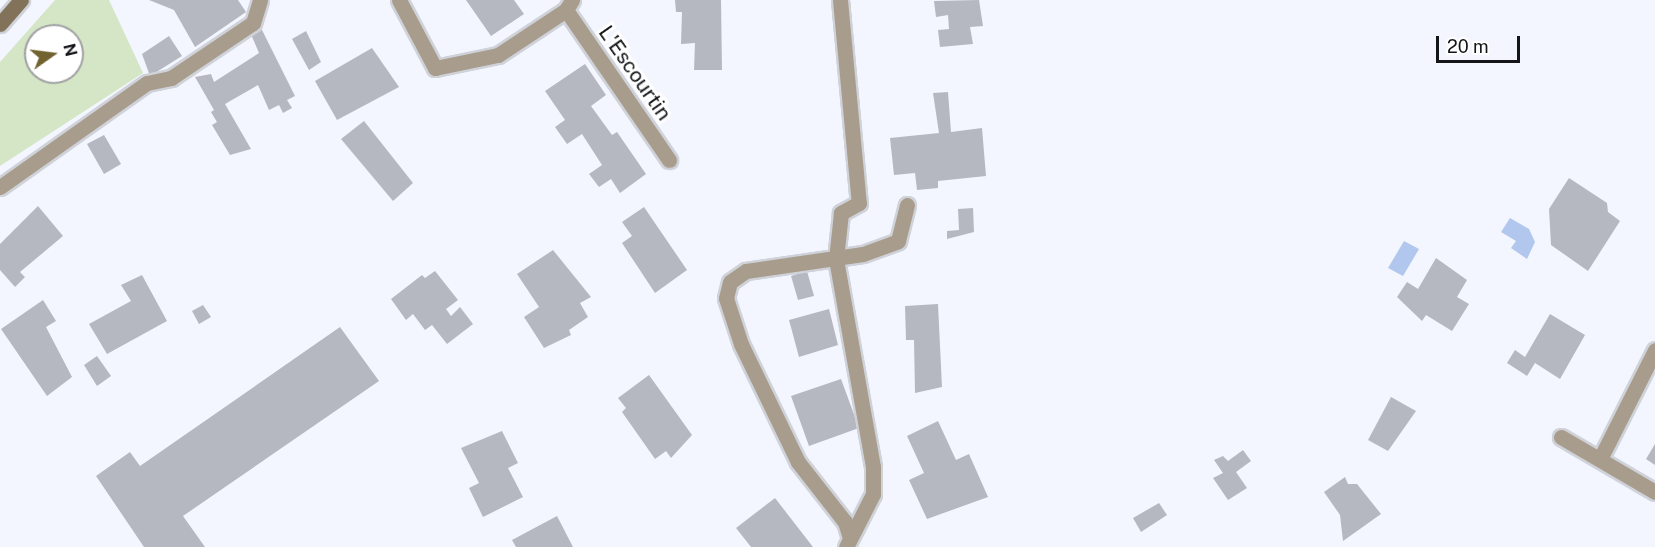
<!DOCTYPE html>
<style>
body{margin:0}
#map{position:relative;width:1655px;height:547px;overflow:hidden;background:#f3f6fe;font-family:"Public Sans",sans-serif}
div>[style]{position:absolute}
[style*='--x']{left:calc(var(--x)*1px);top:calc(var(--y)*1px);width:calc(var(--w)*1px);rotate:calc(var(--a)*1deg)}
.green>*{inset:0;background:#d4e6c5}
.water>*{inset:0;background:#b1c7ee}
.building>*{inset:0;background:#b5b8c1}
.roads{filter:drop-shadow(2px 0 #cfd2d9) drop-shadow(-2px 0 #cfd2d9) drop-shadow(0 2px #cfd2d9) drop-shadow(0 -2px #cfd2d9)}
.minor>*{height:15px;margin:-7.5px;padding:0 7.5px;transform-origin:7.5px;border-radius:7.5px;background:#a89c8c}
.secondary>*{height:15px;margin:-7.5px;padding:0 7.5px;transform-origin:7.5px;border-radius:7.5px;background:#827259}
span{translate:-50% -50%;white-space:nowrap;text-align:center;line-height:1.15;-webkit-text-stroke:6px #fff;paint-order:stroke}
.street-label{font-size:21px;color:#141518}
.north{position:absolute;left:24px;top:24px;width:60px;height:60px;box-sizing:border-box;background:#fff;border:2px solid #a1a1a3;border-radius:50%;rotate:76deg;font-size:16px;font-weight:700;line-height:24px;text-align:center;color:#141518}
.north::after{content:'';display:block;margin:auto;width:21px;height:27px;background:#71622f;clip-path:polygon(50% 0,100% 100%,50% 72%,0 100%)}
.scale{position:absolute;left:1436px;top:36px;width:84px;height:27px;box-sizing:border-box;border:3px solid #141518;border-top:0;padding-left:8px;font-size:18px;line-height:21px;white-space:nowrap;color:#141518;-webkit-text-stroke:4px #fff;paint-order:stroke}
</style>
<div id="map">
<div class="green">
<div style="clip-path:polygon(evenodd,55px 0,109px 0,143px 73px,0 166px,0 62px,55px 0,36px 36px,72px 36px,72px 72px,36px 72px,36px 36px)"></div>
</div>
<div class="water">
<div style="clip-path:polygon(1510px 218px,1529px 229px,1535px 242px,1527px 259px,1511px 248px,1516px 241px,1501px 232px)"></div>
<div style="clip-path:polygon(1404px 241px,1419px 249px,1403px 276px,1388px 268px)"></div>
</div>
<div class="building">
<div style="clip-path:polygon(149px 0,238px 0,246px 12px,195px 47px,174px 10px)"></div>
<div style="clip-path:polygon(466px 0,514px 0,524px 14px,491px 36px)"></div>
<div style="clip-path:polygon(675px 0,721px 0,722px 70px,694px 70px,695px 43px,681px 44px,682px 12px,676px 12px)"></div>
<div style="clip-path:polygon(979px 0,983px 26px,970px 27px,973px 44px,940px 47px,938px 30px,949px 29px,948px 15px,936px 17px,934px 1px)"></div>
<div style="clip-path:polygon(260px 26px,295px 96px,287px 100px,292px 108px,283px 113px,279px 105px,269px 110px,258px 85px,225px 104px,251px 149px,230px 155px,212px 125px,217px 122px,211px 112px,214px 110px,195px 77px,211px 74px,214px 82px,259px 53px,250px 32px)"></div>
<div style="clip-path:polygon(306px 31px,321px 62px,309px 70px,292px 39px)"></div>
<div style="clip-path:polygon(169px 36px,182px 56px,150px 76px,142px 54px)"></div>
<div style="clip-path:polygon(372px 48px,399px 87px,337px 120px,315px 81px)"></div>
<div style="clip-path:polygon(585px 64px,606px 95px,591px 106px,612px 135px,617px 132px,646px 174px,620px 193px,611px 179px,599px 187px,589px 174px,602px 165px,582px 134px,567px 144px,555px 127px,565px 120px,545px 91px)"></div>
<div style="clip-path:polygon(948px 92px,951px 132px,982px 128px,986px 176px,938px 181px,938px 188px,917px 190px,915px 173px,894px 175px,890px 138px,939px 133px,933px 93px)"></div>
<div style="clip-path:polygon(364px 121px,413px 183px,393px 201px,341px 139px)"></div>
<div style="clip-path:polygon(104px 135px,121px 164px,104px 174px,87px 144px)"></div>
<div style="clip-path:polygon(1569px 178px,1607px 203px,1608px 212px,1620px 221px,1588px 271px,1551px 245px,1549px 209px)"></div>
<div style="clip-path:polygon(38px 206px,63px 236px,20px 272px,25px 277px,15px 287px,0 270px,0 244px)"></div>
<div style="clip-path:polygon(644px 207px,687px 270px,655px 293px,622px 243px,632px 236px,622px 222px)"></div>
<div style="clip-path:polygon(973px 208px,974px 232px,947px 239px,947px 231px,959px 230px,958px 209px)"></div>
<div style="clip-path:polygon(553px 250px,591px 297px,580px 303px,588px 317px,569px 330px,571px 335px,544px 348px,524px 317px,539px 307px,517px 274px)"></div>
<div style="clip-path:polygon(1436px 258px,1467px 280px,1457px 297px,1469px 304px,1452px 331px,1426px 315px,1422px 321px,1397px 297px,1407px 282px,1418px 289px)"></div>
<div style="clip-path:polygon(435px 271px,458px 300px,446px 309px,451px 316px,460px 307px,473px 324px,447px 344px,432px 325px,425px 330px,413px 314px,406px 320px,391px 299px,422px 275px,425px 278px)"></div>
<div style="clip-path:polygon(807px 271px,814px 296px,798px 300px,791px 276px)"></div>
<div style="clip-path:polygon(142px 275px,167px 321px,107px 354px,89px 324px,131px 301px,121px 285px)"></div>
<div style="clip-path:polygon(43px 300px,56px 321px,46px 327px,72px 377px,47px 396px,1px 329px)"></div>
<div style="clip-path:polygon(938px 304px,942px 387px,915px 393px,914px 340px,906px 340px,905px 306px)"></div>
<div style="clip-path:polygon(203px 305px,211px 317px,199px 324px,192px 311px)"></div>
<div style="clip-path:polygon(829px 309px,838px 345px,799px 357px,789px 320px)"></div>
<div style="clip-path:polygon(1550px 314px,1585px 335px,1560px 379px,1535px 363px,1527px 376px,1507px 363px,1515px 350px,1525px 357px)"></div>
<div style="clip-path:polygon(340px 327px,379px 381px,183px 516px,205px 547px,144px 547px,96px 476px,130px 452px,140px 466px)"></div>
<div style="clip-path:polygon(97px 356px,111px 376px,97px 386px,84px 365px)"></div>
<div style="clip-path:polygon(649px 375px,692px 435px,671px 458px,666px 451px,655px 459px,622px 412px,626px 408px,618px 398px)"></div>
<div style="clip-path:polygon(841px 379px,859px 428px,809px 446px,791px 396px)"></div>
<div style="clip-path:polygon(1391px 397px,1416px 411px,1388px 451px,1368px 440px)"></div>
<div style="clip-path:polygon(938px 421px,956px 460px,969px 454px,988px 497px,927px 519px,909px 480px,924px 473px,907px 436px)"></div>
<div style="clip-path:polygon(502px 431px,518px 463px,508px 468px,523px 497px,483px 517px,469px 488px,479px 483px,461px 448px)"></div>
<div style="clip-path:polygon(1655px 444px,1655px 465px,1646px 459px)"></div>
<div style="clip-path:polygon(1243px 450px,1251px 461px,1236px 472px,1247px 488px,1228px 500px,1213px 478px,1223px 473px,1214px 460px,1223px 456px,1228px 461px)"></div>
<div style="clip-path:polygon(1345px 477px,1348px 484px,1357px 484px,1381px 514px,1343px 541px,1340px 515px,1324px 492px)"></div>
<div style="clip-path:polygon(775px 498px,813px 547px,751px 547px,736px 528px)"></div>
<div style="clip-path:polygon(1159px 503px,1167px 515px,1141px 532px,1133px 518px)"></div>
<div style="clip-path:polygon(557px 516px,573px 547px,516px 547px,512px 540px)"></div>
</div>
<div class="roads">
<div class="minor">
<div style="--x:399;--y:0;--w:77;--a:62.1"></div>
<div style="--x:435;--y:68;--w:64;--a:-11.7"></div>
<div style="--x:498;--y:55;--w:82;--a:-33.5"></div>
<div style="--x:566;--y:10;--w:12;--a:-59"></div>
<div style="--x:840;--y:0;--w:204;--a:84.7"></div>
<div style="--x:859;--y:203;--w:21;--a:151"></div>
<div style="--x:841;--y:213;--w:46;--a:96.2"></div>
<div style="--x:836;--y:259;--w:211;--a:79.9"></div>
<div style="--x:873;--y:467;--w:27;--a:90"></div>
<div style="--x:873;--y:494;--w:59;--a:117"></div>
<div style="--x:566;--y:10;--w:182;--a:55.5"></div>
<div style="--x:0;--y:187;--w:180;--a:-35.3"></div>
<div style="--x:147;--y:83;--w:25;--a:-12"></div>
<div style="--x:171;--y:78;--w:99;--a:-33.9"></div>
<div style="--x:253;--y:23;--w:24;--a:-73"></div>
<div style="--x:1561;--y:437;--w:109;--a:30.3"></div>
<div style="--x:1600;--y:459;--w:122;--a:-63.2"></div>
<div style="--x:850;--y:538;--w:17;--a:-107"></div>
<div style="--x:845;--y:522;--w:76;--a:-128.1"></div>
<div style="--x:798;--y:462;--w:131;--a:-115.8"></div>
<div style="--x:741;--y:344;--w:48;--a:-108.1"></div>
<div style="--x:726;--y:298;--w:16;--a:-76"></div>
<div style="--x:730;--y:282;--w:19;--a:-35"></div>
<div style="--x:746;--y:271;--w:118;--a:-8.3"></div>
<div style="--x:863;--y:254;--w:37;--a:-20"></div>
<div style="--x:898;--y:241;--w:37;--a:-76"></div>
</div>
<div class="secondary">
<div style="--x:0;--y:24;--w:32;--a:-49"></div>
</div>
</div>
<div class="street-label">
<span style="left:635px;top:73px;rotate:55deg">L'Escourtin</span>
</div>
<div class="north">N</div>
<div class="scale">20 m</div>
</div>
